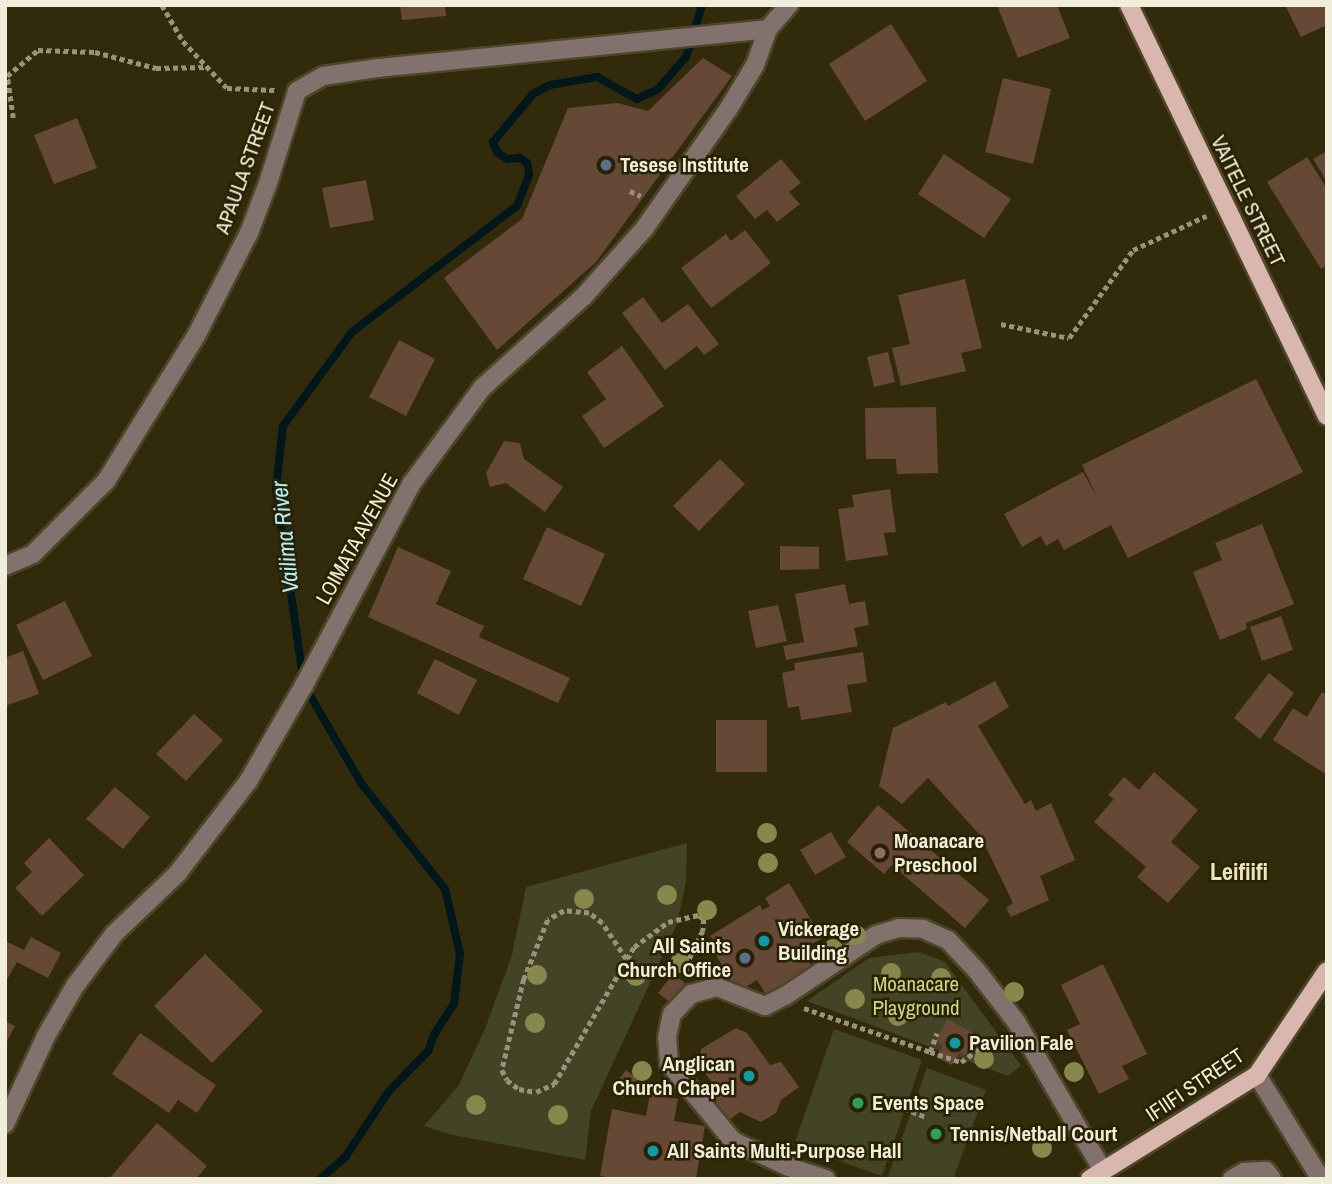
<!DOCTYPE html>
<style>
body{margin:0}
#map{position:relative;width:1332px;height:1184px;overflow:hidden;background:#322b0b;font-family:"Archivo Narrow",sans-serif}
div>[style]{position:absolute}
[style*='--x']{left:calc(var(--x)*1px);top:calc(var(--y)*1px);width:calc(var(--w)*1px);rotate:calc(var(--a)*1deg)}
.green>*{inset:0;background:#424425}
.stream>*{height:8px;margin:-4px;padding:0 4px;transform-origin:4px;border-radius:4px;background:#01171b}
.building>*{inset:0;background:#654836}
.path>*{height:4.5px;margin-top:-2.25px;transform-origin:0;background:repeating-linear-gradient(90deg,#98937a 0 5px,transparent 0 8.5px)}
.roads{filter:drop-shadow(2px 0 #4d4628) drop-shadow(-2px 0 #4d4628) drop-shadow(0 2px #4d4628) drop-shadow(0 -2px #4d4628)}
.minor>*{height:18px;margin:-9px;padding:0 9px;transform-origin:9px;border-radius:9px;background:#82716d}
.major>*{height:18px;margin:-9px;padding:0 9px;transform-origin:9px;border-radius:9px;background:#d9b7ae}
.trees>*{width:20px;height:20px;margin:-10px;border-radius:50%;background:#89884c}
.dots>*{width:19px;height:19px;translate:-50% -50%;box-sizing:border-box;border:4px solid #282102;border-radius:50%}
span{translate:-50% -50%;white-space:nowrap;text-align:center;line-height:1.15;-webkit-text-stroke:5px #282102;paint-order:stroke}
.poi-label{font-size:21px;color:#f1eddb;font-weight:700}
.left{translate:0 -50%;text-align:left}
.right{translate:-100% -50%;text-align:right}
.street-label{font-size:21px;color:#f1eddb}
.park-label{font-size:21px;color:#d0d581}
.water-label{font-size:23px;color:#b1eefb;font-style:italic}
.quarter-label{font-size:24px;color:#ece4bf;font-weight:700}
.frame{position:absolute;inset:0;border:7px solid #f1eddb;pointer-events:none}
</style>
<div id="map">
<div class="green">
<div style="clip-path:polygon(687px 843px,686px 882px,677px 924px,591px 1111px,585px 1160px,448px 1134px,424px 1126px,459px 1085px,485px 1029px,512px 955px,526px 887px)"></div>
<div style="clip-path:polygon(919px 952px,945px 962px,1021px 1066px,1008px 1076px,807px 1001px,869px 958px)"></div>
<div style="clip-path:polygon(834px 1029px,922px 1060px,882px 1176px,794px 1145px)"></div>
<div style="clip-path:polygon(927px 1068px,986px 1090px,953px 1179px,887px 1179px)"></div>
</div>
<div class="stream">
<div style="--x:320;--y:1179;--w:35;--a:-41"></div>
<div style="--x:346;--y:1156;--w:78;--a:-56.5"></div>
<div style="--x:389;--y:1091;--w:56;--a:-45.7"></div>
<div style="--x:428;--y:1051;--w:19;--a:-69"></div>
<div style="--x:435;--y:1033;--w:35;--a:-57"></div>
<div style="--x:454;--y:1004;--w:50;--a:-83.2"></div>
<div style="--x:460;--y:954;--w:67;--a:-103"></div>
<div style="--x:445;--y:889;--w:135;--a:-128.4"></div>
<div style="--x:361;--y:783;--w:113;--a:-120.2"></div>
<div style="--x:304;--y:685;--w:199;--a:-98.1"></div>
<div style="--x:276;--y:488;--w:62;--a:-83.6"></div>
<div style="--x:283;--y:426;--w:117;--a:-53.7"></div>
<div style="--x:352;--y:332;--w:208;--a:-37.4"></div>
<div style="--x:517;--y:206;--w:34;--a:-69"></div>
<div style="--x:529;--y:174;--w:11;--a:-100"></div>
<div style="--x:527;--y:163;--w:9;--a:-144"></div>
<div style="--x:520;--y:158;--w:13;--a:176"></div>
<div style="--x:507;--y:159;--w:12;--a:-145"></div>
<div style="--x:497;--y:152;--w:11;--a:-112"></div>
<div style="--x:493;--y:142;--w:62;--a:-50.2"></div>
<div style="--x:533;--y:94;--w:19;--a:-28"></div>
<div style="--x:550;--y:85;--w:48;--a:-9.7"></div>
<div style="--x:597;--y:77;--w:46;--a:28.8"></div>
<div style="--x:637;--y:99;--w:23;--a:-25"></div>
<div style="--x:658;--y:89;--w:43;--a:-48.8"></div>
<div style="--x:686;--y:57;--w:54;--a:-72.9"></div>
</div>
<div class="building">
<div style="clip-path:polygon(400px 5px,445px 5px,446px 16px,402px 20px)"></div>
<div style="clip-path:polygon(997px 5px,1057px 5px,1070px 38px,1018px 58px)"></div>
<div style="clip-path:polygon(1285px 5px,1327px 5px,1327px 25px,1301px 37px)"></div>
<div style="clip-path:polygon(891px 24px,927px 81px,865px 121px,829px 64px)"></div>
<div style="clip-path:polygon(703px 58px,732px 76px,596px 262px,497px 350px,444px 278px,522px 219px,568px 108px,617px 103px,648px 111px)"></div>
<div style="clip-path:polygon(1003px 78px,1051px 89px,1033px 164px,985px 152px)"></div>
<div style="clip-path:polygon(77px 118px,97px 168px,54px 184px,34px 135px)"></div>
<div style="clip-path:polygon(1327px 151px,1327px 182px,1313px 159px)"></div>
<div style="clip-path:polygon(944px 154px,1011px 199px,984px 238px,918px 194px)"></div>
<div style="clip-path:polygon(1307px 157px,1327px 189px,1327px 265px,1321px 269px,1267px 182px)"></div>
<div style="clip-path:polygon(781px 159px,801px 183px,789px 192px,800px 204px,777px 222px,767px 210px,755px 219px,736px 196px)"></div>
<div style="clip-path:polygon(366px 180px,374px 220px,330px 228px,322px 188px)"></div>
<div style="clip-path:polygon(745px 230px,771px 263px,711px 308px,681px 268px,726px 234px,731px 241px)"></div>
<div style="clip-path:polygon(965px 279px,982px 348px,961px 353px,966px 371px,901px 386px,892px 348px,910px 344px,898px 295px)"></div>
<div style="clip-path:polygon(643px 297px,662px 323px,688px 304px,719px 344px,704px 355px,697px 346px,665px 370px,622px 313px)"></div>
<div style="clip-path:polygon(399px 340px,435px 359px,406px 416px,369px 397px)"></div>
<div style="clip-path:polygon(622px 346px,664px 406px,604px 448px,582px 416px,606px 399px,587px 372px)"></div>
<div style="clip-path:polygon(888px 352px,895px 382px,874px 387px,867px 357px)"></div>
<div style="clip-path:polygon(1256px 379px,1303px 472px,1128px 558px,1111px 525px,1064px 550px,1058px 539px,1046px 546px,1041px 536px,1022px 547px,1004px 514px,1083px 472px,1098px 499px,1082px 465px)"></div>
<div style="clip-path:polygon(936px 407px,938px 473px,897px 474px,896px 459px,866px 459px,865px 408px)"></div>
<div style="clip-path:polygon(504px 441px,520px 443px,524px 459px,563px 487px,545px 512px,506px 483px,490px 487px,486px 473px)"></div>
<div style="clip-path:polygon(720px 459px,745px 484px,699px 531px,673px 506px)"></div>
<div style="clip-path:polygon(890px 489px,896px 532px,884px 533px,888px 555px,846px 561px,838px 509px,854px 507px,852px 495px)"></div>
<div style="clip-path:polygon(1262px 524px,1294px 604px,1246px 623px,1247px 629px,1220px 640px,1193px 572px,1222px 560px,1215px 543px)"></div>
<div style="clip-path:polygon(547px 527px,605px 554px,581px 606px,523px 579px)"></div>
<div style="clip-path:polygon(780px 546px,819px 547px,819px 569px,780px 570px)"></div>
<div style="clip-path:polygon(398px 547px,451px 571px,436px 604px,484px 626px,479px 637px,570px 678px,558px 703px,368px 617px)"></div>
<div style="clip-path:polygon(845px 584px,849px 604px,865px 601px,869px 625px,854px 628px,858px 646px,786px 660px,783px 646px,804px 642px,795px 594px)"></div>
<div style="clip-path:polygon(65px 601px,92px 656px,43px 680px,16px 625px)"></div>
<div style="clip-path:polygon(778px 605px,787px 641px,756px 648px,748px 611px)"></div>
<div style="clip-path:polygon(1281px 616px,1293px 650px,1262px 661px,1250px 627px)"></div>
<div style="clip-path:polygon(23px 651px,39px 694px,5px 706px,5px 658px)"></div>
<div style="clip-path:polygon(863px 652px,867px 682px,847px 685px,852px 712px,801px 720px,799px 706px,788px 708px,782px 673px,795px 670px,794px 663px)"></div>
<div style="clip-path:polygon(435px 659px,477px 680px,459px 715px,417px 693px)"></div>
<div style="clip-path:polygon(1269px 673px,1294px 693px,1260px 739px,1234px 718px)"></div>
<div style="clip-path:polygon(995px 681px,1009px 707px,978px 726px,1025px 804px,1031px 800px,1036px 811px,1051px 803px,1075px 860px,1040px 876px,1049px 900px,1011px 917px,1006px 908px,1013px 903px,980px 835px,928px 778px,902px 804px,879px 786px,893px 728px,946px 702px,948px 706px)"></div>
<div style="clip-path:polygon(1322px 692px,1327px 695px,1327px 775px,1273px 740px,1293px 708px,1307px 717px)"></div>
<div style="clip-path:polygon(194px 714px,223px 740px,186px 781px,156px 754px)"></div>
<div style="clip-path:polygon(716px 720px,767px 720px,767px 772px,716px 772px)"></div>
<div style="clip-path:polygon(1154px 772px,1198px 810px,1171px 842px,1200px 867px,1168px 903px,1137px 877px,1146px 867px,1094px 822px,1114px 799px,1108px 795px,1124px 777px,1139px 790px)"></div>
<div style="clip-path:polygon(115px 787px,150px 817px,123px 849px,86px 819px)"></div>
<div style="clip-path:polygon(878px 805px,989px 900px,965px 928px,892px 865px,884px 874px,847px 842px)"></div>
<div style="clip-path:polygon(831px 832px,846px 857px,815px 875px,800px 850px)"></div>
<div style="clip-path:polygon(49px 838px,84px 875px,42px 916px,15px 888px,32px 872px,24px 863px)"></div>
<div style="clip-path:polygon(789px 883px,822px 938px,802px 950px,814px 970px,769px 999px,757px 980px,738px 992px,708px 942px,713px 939px,710px 936px,760px 905px,762px 910px,770px 906px,765px 898px)"></div>
<div style="clip-path:polygon(31px 937px,61px 953px,48px 978px,17px 962px,5px 983px,5px 941px,24px 950px)"></div>
<div style="clip-path:polygon(205px 954px,263px 1011px,212px 1063px,154px 1006px)"></div>
<div style="clip-path:polygon(1103px 964px,1147px 1054px,1122px 1066px,1129px 1079px,1099px 1094px,1067px 1030px,1080px 1024px,1061px 985px)"></div>
<div style="clip-path:polygon(673px 974px,685px 983px,670px 1002px,658px 993px)"></div>
<div style="clip-path:polygon(947px 1019px,975px 1034px,965px 1055px,959px 1052px,952px 1065px,936px 1057px,943px 1045px,936px 1041px)"></div>
<div style="clip-path:polygon(5px 1021px,15px 1026px,5px 1045px)"></div>
<div style="clip-path:polygon(736px 1028px,747px 1033px,770px 1065px,781px 1062px,799px 1087px,781px 1100px,776px 1113px,761px 1122px,740px 1112px,729px 1120px,709px 1093px,716px 1088px,699px 1065px,701px 1049px)"></div>
<div style="clip-path:polygon(140px 1033px,216px 1085px,197px 1113px,178px 1100px,169px 1113px,112px 1074px)"></div>
<div style="clip-path:polygon(626px 1070px,638px 1079px,623px 1098px,611px 1089px)"></div>
<div style="clip-path:polygon(650px 1094px,678px 1099px,674px 1121px,705px 1126px,696px 1179px,617px 1179px,600px 1176px,612px 1109px,646px 1116px)"></div>
<div style="clip-path:polygon(157px 1123px,207px 1166px,196px 1179px,109px 1179px)"></div>
</div>
<div class="path">
<div style="--x:162;--y:5;--w:42;--a:59.7"></div>
<div style="--x:183;--y:41;--w:64;--a:46.9"></div>
<div style="--x:227;--y:88;--w:48;--a:2.4"></div>
<div style="--x:13;--y:118;--w:42;--a:-98.1"></div>
<div style="--x:7;--y:76;--w:40;--a:-40"></div>
<div style="--x:38;--y:50;--w:57;--a:2"></div>
<div style="--x:95;--y:52;--w:63;--a:14.7"></div>
<div style="--x:156;--y:68;--w:52;--a:-1.1"></div>
<div style="--x:630;--y:191;--w:12;--a:24"></div>
<div style="--x:1001;--y:324;--w:69;--a:11.6"></div>
<div style="--x:1069;--y:338;--w:109;--a:-54"></div>
<div style="--x:1133;--y:250;--w:81;--a:-25"></div>
<div style="--x:626;--y:959;--w:43;--a:-123.7"></div>
<div style="--x:602;--y:923;--w:16;--a:-142"></div>
<div style="--x:589;--y:913;--w:25;--a:-175"></div>
<div style="--x:564;--y:911;--w:18;--a:151"></div>
<div style="--x:548;--y:920;--w:64;--a:112.1"></div>
<div style="--x:524;--y:979;--w:94;--a:103.6"></div>
<div style="--x:502;--y:1070;--w:11;--a:63"></div>
<div style="--x:507;--y:1080;--w:15;--a:37"></div>
<div style="--x:519;--y:1089;--w:17;--a:10"></div>
<div style="--x:536;--y:1092;--w:20;--a:-24"></div>
<div style="--x:554;--y:1084;--w:159;--a:-59.7"></div>
<div style="--x:634;--y:947;--w:42;--a:-36.3"></div>
<div style="--x:668;--y:922;--w:32;--a:-13"></div>
<div style="--x:699;--y:915;--w:6;--a:39"></div>
<div style="--x:704;--y:919;--w:12;--a:95"></div>
<div style="--x:703;--y:931;--w:39;--a:116"></div>
<div style="--x:686;--y:966;--w:6;--a:81"></div>
<div style="--x:804;--y:1008;--w:133;--a:19.2"></div>
<div style="--x:930;--y:1052;--w:20;--a:-70"></div>
<div style="--x:930;--y:1052;--w:33;--a:18"></div>
<div style="--x:961;--y:1062;--w:28;--a:-35"></div>
<div style="--x:896;--y:1105;--w:32;--a:22"></div>
</div>
<div class="roads">
<div class="minor">
<div style="--x:5;--y:566;--w:30;--a:-23"></div>
<div style="--x:33;--y:554;--w:103;--a:-45"></div>
<div style="--x:106;--y:481;--w:171;--a:-58.2"></div>
<div style="--x:196;--y:336;--w:116;--a:-62.8"></div>
<div style="--x:249;--y:233;--w:53;--a:-69.2"></div>
<div style="--x:268;--y:183;--w:96;--a:-72.5"></div>
<div style="--x:297;--y:91;--w:30;--a:-30"></div>
<div style="--x:323;--y:76;--w:56;--a:-8.3"></div>
<div style="--x:378;--y:68;--w:392;--a:-5.7"></div>
<div style="--x:1257;--y:1075;--w:122;--a:58.4"></div>
<div style="--x:5;--y:1124;--w:97;--a:-65"></div>
<div style="--x:46;--y:1036;--w:58;--a:-59.9"></div>
<div style="--x:75;--y:986;--w:65;--a:-53.1"></div>
<div style="--x:114;--y:934;--w:87;--a:-43.6"></div>
<div style="--x:177;--y:874;--w:118;--a:-52.5"></div>
<div style="--x:249;--y:780;--w:110;--a:-59.9"></div>
<div style="--x:304;--y:685;--w:229;--a:-61.9"></div>
<div style="--x:412;--y:483;--w:118;--a:-53.6"></div>
<div style="--x:482;--y:388;--w:137;--a:-42"></div>
<div style="--x:584;--y:296;--w:90;--a:-48.2"></div>
<div style="--x:644;--y:229;--w:148;--a:-54.9"></div>
<div style="--x:729;--y:108;--w:50;--a:-58.8"></div>
<div style="--x:755;--y:65;--w:38;--a:-70"></div>
<div style="--x:768;--y:29;--w:32;--a:-49"></div>
<div style="--x:826;--y:1179;--w:39;--a:-162"></div>
<div style="--x:789;--y:1167;--w:62;--a:-155.1"></div>
<div style="--x:733;--y:1141;--w:101;--a:-129.4"></div>
<div style="--x:669;--y:1063;--w:26;--a:-94"></div>
<div style="--x:667;--y:1037;--w:24;--a:-78"></div>
<div style="--x:672;--y:1014;--w:28;--a:-46"></div>
<div style="--x:691;--y:994;--w:27;--a:-15"></div>
<div style="--x:717;--y:987;--w:52;--a:21.6"></div>
<div style="--x:765;--y:1006;--w:22;--a:-27"></div>
<div style="--x:785;--y:996;--w:110;--a:-33.8"></div>
<div style="--x:876;--y:935;--w:24;--a:-17"></div>
<div style="--x:899;--y:928;--w:24;--a:2"></div>
<div style="--x:923;--y:929;--w:27;--a:24"></div>
<div style="--x:948;--y:940;--w:42;--a:46.9"></div>
<div style="--x:977;--y:971;--w:66;--a:52.4"></div>
<div style="--x:1017;--y:1023;--w:171;--a:59.8"></div>
<div style="--x:1232;--y:1179;--w:14;--a:-30"></div>
<div style="--x:1244;--y:1172;--w:22;--a:-3"></div>
<div style="--x:1266;--y:1171;--w:10;--a:53"></div>
</div>
<div class="major">
<div style="--x:1129;--y:5;--w:456;--a:64.3"></div>
<div style="--x:1090;--y:1179;--w:197;--a:-31.9"></div>
<div style="--x:1257;--y:1075;--w:125;--a:-56.1"></div>
</div>
</div>
<div class="trees">
<div style="left:767px;top:833px"></div>
<div style="left:768px;top:863px"></div>
<div style="left:667px;top:895px"></div>
<div style="left:584px;top:899px"></div>
<div style="left:707px;top:910px"></div>
<div style="left:856px;top:935px"></div>
<div style="left:833px;top:949px"></div>
<div style="left:680px;top:963px"></div>
<div style="left:891px;top:973px"></div>
<div style="left:537px;top:975px"></div>
<div style="left:636px;top:976px"></div>
<div style="left:941px;top:978px"></div>
<div style="left:1014px;top:992px"></div>
<div style="left:855px;top:999px"></div>
<div style="left:898px;top:1016px"></div>
<div style="left:535px;top:1023px"></div>
<div style="left:984px;top:1059px"></div>
<div style="left:642px;top:1071px"></div>
<div style="left:1074px;top:1072px"></div>
<div style="left:476px;top:1105px"></div>
<div style="left:558px;top:1115px"></div>
<div style="left:1042px;top:1148px"></div>
</div>
<div class="dots">
<div style="left:606px;top:165px;background:#5c6f8a"></div>
<div style="left:880px;top:853px;background:#8d6e63"></div>
<div style="left:764px;top:941px;background:#0f9aa8"></div>
<div style="left:745px;top:958px;background:#5c6f8a"></div>
<div style="left:955px;top:1043px;background:#0f9aa8"></div>
<div style="left:749px;top:1076px;background:#0f9aa8"></div>
<div style="left:858px;top:1103px;background:#2e9e5b"></div>
<div style="left:936px;top:1134px;background:#2e9e5b"></div>
<div style="left:653px;top:1151px;background:#0f9aa8"></div>
</div>
<div class="poi-label">
<span class="left" style="left:620px;top:165px">Tesese Institute</span>
<span class="left" style="left:894px;top:853px">Moanacare<br>Preschool</span>
<span class="left" style="left:778px;top:941px">Vickerage<br>Building</span>
<span class="right" style="left:731px;top:958px">All Saints<br>Church Office</span>
<span class="left" style="left:969px;top:1043px">Pavilion Fale</span>
<span class="right" style="left:735px;top:1076px">Anglican<br>Church Chapel</span>
<span class="left" style="left:872px;top:1103px">Events Space</span>
<span class="left" style="left:950px;top:1134px">Tennis/Netball Court</span>
<span class="left" style="left:667px;top:1151px">All Saints Multi-Purpose Hall</span>
</div>
<div class="street-label">
<span style="left:245px;top:168px;rotate:-70deg">APAULA STREET</span>
<span style="left:1248px;top:201px;rotate:64deg">VAITELE STREET</span>
<span style="left:357px;top:539px;rotate:-61deg">LOIMATA AVENUE</span>
<span style="left:1195px;top:1085px;rotate:-34deg">IFIIFI STREET</span>
</div>
<div class="park-label">
<span style="left:916px;top:996px">Moanacare<br>Playground</span>
</div>
<div class="water-label">
<span style="left:285px;top:537px;rotate:-96deg">Vailima River</span>
</div>
<div class="quarter-label">
<span style="left:1239px;top:872px">Leifiifi</span>
</div>
<div class="frame"></div>
</div>
